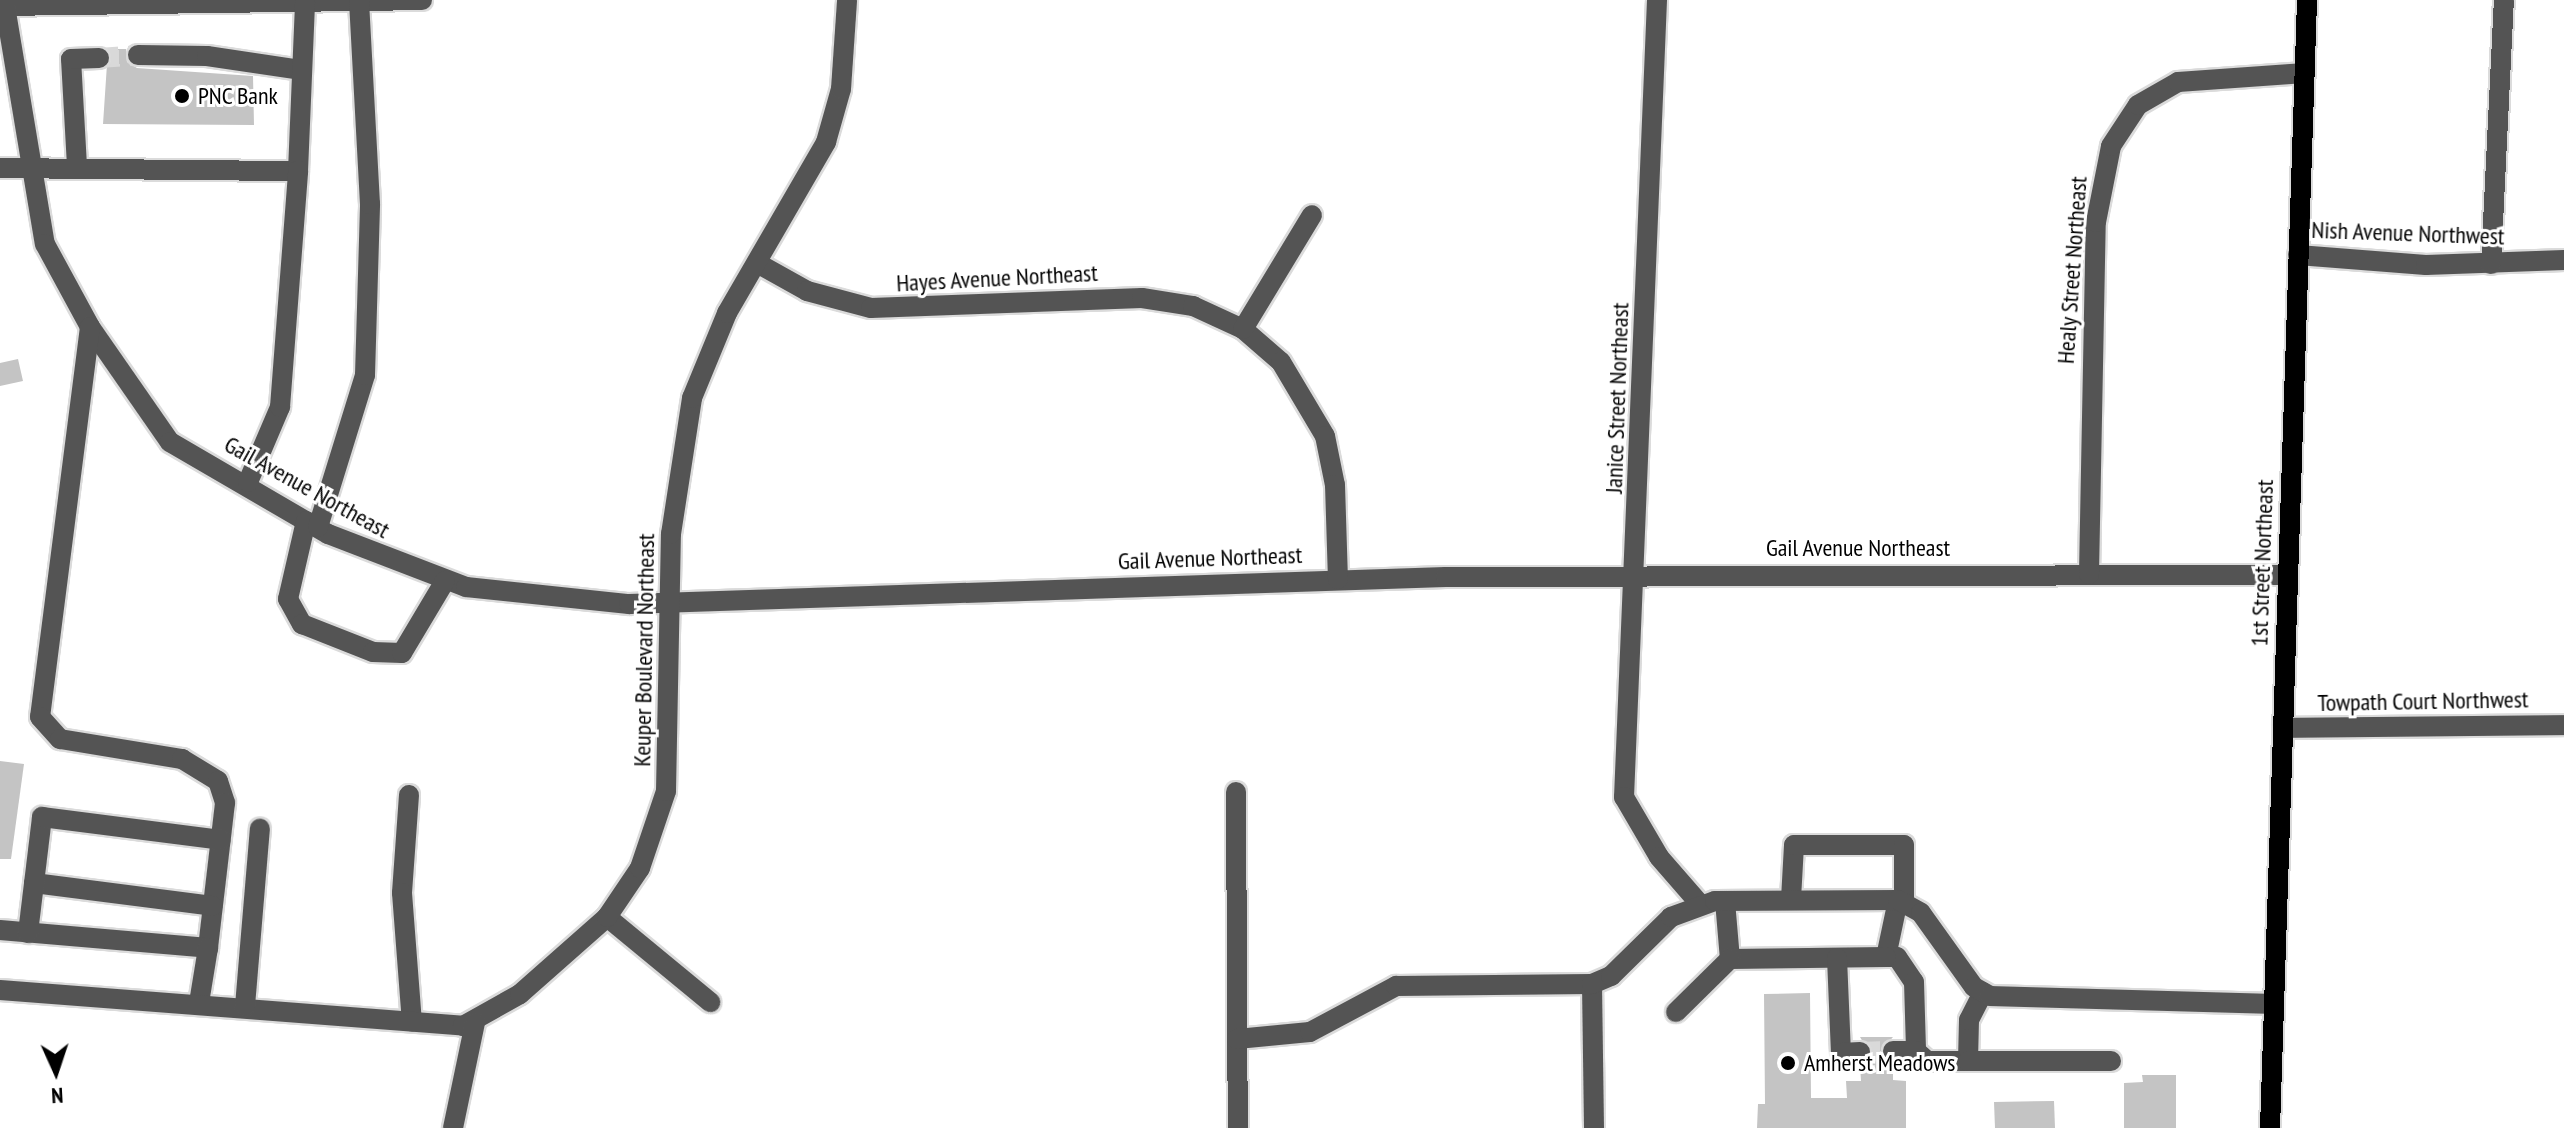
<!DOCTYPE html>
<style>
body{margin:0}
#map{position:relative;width:2564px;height:1128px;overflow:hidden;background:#fff;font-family:"PT Sans Narrow",sans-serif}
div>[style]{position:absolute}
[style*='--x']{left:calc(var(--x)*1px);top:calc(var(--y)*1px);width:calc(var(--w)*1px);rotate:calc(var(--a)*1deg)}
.building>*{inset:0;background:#c4c4c4}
.minor-tunnel>*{height:20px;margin-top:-10px;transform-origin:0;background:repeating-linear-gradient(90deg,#d9d9d9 0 20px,transparent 0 30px)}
.roads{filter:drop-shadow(2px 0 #dbdbdb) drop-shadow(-2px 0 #dbdbdb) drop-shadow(0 2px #dbdbdb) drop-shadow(0 -2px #dbdbdb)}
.minor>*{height:20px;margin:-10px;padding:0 10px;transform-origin:10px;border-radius:10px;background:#545454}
.major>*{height:20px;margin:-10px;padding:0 10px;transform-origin:10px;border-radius:10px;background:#000}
.dots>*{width:22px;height:22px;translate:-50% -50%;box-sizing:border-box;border:4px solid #fff;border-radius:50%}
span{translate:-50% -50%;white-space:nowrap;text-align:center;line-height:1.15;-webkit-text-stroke:6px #fff;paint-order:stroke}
.poi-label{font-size:24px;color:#000}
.left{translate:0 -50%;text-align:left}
.street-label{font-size:24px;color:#000}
.north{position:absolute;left:16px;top:1032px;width:80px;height:80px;-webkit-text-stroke:6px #fff;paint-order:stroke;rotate:177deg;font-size:22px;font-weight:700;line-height:32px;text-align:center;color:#000}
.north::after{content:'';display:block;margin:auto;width:28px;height:36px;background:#000;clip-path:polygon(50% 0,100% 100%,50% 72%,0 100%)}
</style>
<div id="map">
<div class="building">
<div style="clip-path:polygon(108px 49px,126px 49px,127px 62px,137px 68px,253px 76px,254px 125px,103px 124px)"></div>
<div style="clip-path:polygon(18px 359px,23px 381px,0 386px,0 363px)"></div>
<div style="clip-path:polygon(0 761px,24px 764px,11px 859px,0 859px)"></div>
<div style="clip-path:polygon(1810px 993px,1811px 1098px,1847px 1098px,1846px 1081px,1861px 1081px,1860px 1065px,1872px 1057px,1860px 1037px,1893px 1037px,1880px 1052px,1893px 1064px,1893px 1080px,1906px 1081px,1906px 1128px,1757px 1128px,1758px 1104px,1765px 1104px,1764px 994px)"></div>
<div style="clip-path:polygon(2142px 1075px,2176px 1075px,2176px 1128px,2124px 1128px,2124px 1083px,2143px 1082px)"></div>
<div style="clip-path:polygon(2054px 1101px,2055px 1128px,1995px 1128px,1994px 1102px)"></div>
</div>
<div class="minor-tunnel">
<div style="--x:99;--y:58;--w:39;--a:-4"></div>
<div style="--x:1860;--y:1052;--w:33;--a:-2"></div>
</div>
<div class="roads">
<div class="minor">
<div style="--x:1657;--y:0;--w:798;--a:92.37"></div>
<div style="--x:1624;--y:797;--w:69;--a:59.7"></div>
<div style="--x:1659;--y:857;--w:61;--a:49"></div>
<div style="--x:0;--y:6;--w:422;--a:-0.8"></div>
<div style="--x:5;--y:6;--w:241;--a:80.5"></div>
<div style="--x:45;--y:244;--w:94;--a:61.5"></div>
<div style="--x:90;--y:327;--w:140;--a:55.2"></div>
<div style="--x:170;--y:442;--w:183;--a:30.2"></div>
<div style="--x:328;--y:534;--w:148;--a:21"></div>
<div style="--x:466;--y:587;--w:164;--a:6"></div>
<div style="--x:629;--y:604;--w:817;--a:-1.89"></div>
<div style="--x:1446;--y:577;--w:842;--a:-0.14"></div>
<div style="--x:138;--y:55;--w:69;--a:0.8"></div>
<div style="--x:207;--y:56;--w:96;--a:8.4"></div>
<div style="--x:77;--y:166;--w:107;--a:-93.2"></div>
<div style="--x:71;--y:59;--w:28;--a:-2"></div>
<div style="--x:0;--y:168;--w:298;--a:0.6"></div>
<div style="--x:298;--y:171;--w:169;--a:-87.6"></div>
<div style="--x:2298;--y:255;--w:128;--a:4.5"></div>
<div style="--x:2426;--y:265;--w:138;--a:-2.1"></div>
<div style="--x:757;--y:263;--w:57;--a:29.2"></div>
<div style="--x:807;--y:291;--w:66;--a:14.9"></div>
<div style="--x:871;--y:308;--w:271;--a:-2.1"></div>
<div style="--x:1142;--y:298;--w:52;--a:8.9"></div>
<div style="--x:1193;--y:306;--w:55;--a:24.7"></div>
<div style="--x:1243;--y:329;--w:50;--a:41"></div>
<div style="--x:1281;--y:362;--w:86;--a:59.3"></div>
<div style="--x:1325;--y:436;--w:50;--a:78.5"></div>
<div style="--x:1335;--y:485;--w:94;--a:88.2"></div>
<div style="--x:2491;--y:264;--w:264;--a:-87.2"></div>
<div style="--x:90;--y:327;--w:393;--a:97.3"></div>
<div style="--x:40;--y:717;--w:30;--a:48"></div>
<div style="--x:60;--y:739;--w:124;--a:9.3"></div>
<div style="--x:182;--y:759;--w:42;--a:31.4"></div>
<div style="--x:218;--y:781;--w:23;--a:72"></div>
<div style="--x:225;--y:803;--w:146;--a:96.7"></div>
<div style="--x:1243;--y:329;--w:133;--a:-58.8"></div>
<div style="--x:248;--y:482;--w:82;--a:-66.9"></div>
<div style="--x:280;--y:407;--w:237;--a:-85.6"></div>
<div style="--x:306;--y:521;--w:80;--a:103"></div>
<div style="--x:288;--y:599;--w:29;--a:61"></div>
<div style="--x:302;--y:624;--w:76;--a:21.5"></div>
<div style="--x:373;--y:652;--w:29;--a:2"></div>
<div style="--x:402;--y:653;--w:84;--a:-59.2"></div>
<div style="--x:318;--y:527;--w:159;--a:-72.8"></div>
<div style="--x:365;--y:375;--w:171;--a:-88.3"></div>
<div style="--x:370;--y:204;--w:203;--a:-93.1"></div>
<div style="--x:2089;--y:574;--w:352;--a:-88.9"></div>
<div style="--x:2096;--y:222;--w:77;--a:-78.8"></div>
<div style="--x:2111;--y:146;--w:49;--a:-56.6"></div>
<div style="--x:2138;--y:105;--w:46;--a:-29.9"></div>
<div style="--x:2178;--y:82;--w:127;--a:-4.1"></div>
<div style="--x:2283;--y:728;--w:281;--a:-0.6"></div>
<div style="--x:1236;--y:792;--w:336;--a:89.7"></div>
<div style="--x:409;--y:795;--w:98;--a:94.1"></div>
<div style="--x:402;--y:893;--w:129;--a:85.6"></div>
<div style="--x:34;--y:883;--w:180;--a:7.3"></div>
<div style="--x:1791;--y:899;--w:54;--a:-86.8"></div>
<div style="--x:1794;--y:845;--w:110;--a:0"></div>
<div style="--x:1904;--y:845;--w:58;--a:90"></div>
<div style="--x:1898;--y:900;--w:58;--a:101.9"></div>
<div style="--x:1886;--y:957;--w:11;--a:0"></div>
<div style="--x:1897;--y:957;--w:30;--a:56"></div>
<div style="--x:1914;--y:982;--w:69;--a:88.3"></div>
<div style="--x:1916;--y:1051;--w:15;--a:42"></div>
<div style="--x:1927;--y:1061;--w:41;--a:0"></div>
<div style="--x:1968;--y:1061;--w:41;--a:-88.6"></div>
<div style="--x:1969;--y:1020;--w:31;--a:-63"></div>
<div style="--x:1725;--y:901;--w:58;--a:85.1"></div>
<div style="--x:1730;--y:959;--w:156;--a:-0.7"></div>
<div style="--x:607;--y:917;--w:134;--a:39.5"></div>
<div style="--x:0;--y:930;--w:209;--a:4.9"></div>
<div style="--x:208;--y:948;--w:56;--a:99.3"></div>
<div style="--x:28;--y:933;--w:117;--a:-83.1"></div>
<div style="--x:42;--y:817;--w:180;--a:7.3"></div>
<div style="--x:1837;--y:958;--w:95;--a:87.6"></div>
<div style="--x:1841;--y:1053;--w:19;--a:-3"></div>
<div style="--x:1592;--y:984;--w:144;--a:89.2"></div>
<div style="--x:0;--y:990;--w:464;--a:4.4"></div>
<div style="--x:463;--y:1026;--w:65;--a:-29.3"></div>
<div style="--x:520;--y:994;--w:116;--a:-41.5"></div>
<div style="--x:607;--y:917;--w:59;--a:-56"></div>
<div style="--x:640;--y:868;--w:81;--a:-71.3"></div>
<div style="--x:666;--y:791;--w:257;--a:-88.9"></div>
<div style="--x:671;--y:534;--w:138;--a:-81.2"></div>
<div style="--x:692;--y:398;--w:92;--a:-67.6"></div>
<div style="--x:727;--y:313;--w:198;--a:-59.9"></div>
<div style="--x:826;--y:142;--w:55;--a:-74.2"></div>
<div style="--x:841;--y:89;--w:89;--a:-86.1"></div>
<div style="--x:245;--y:1006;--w:178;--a:-85.2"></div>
<div style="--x:1676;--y:1012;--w:76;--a:-44.5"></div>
<div style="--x:1237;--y:1039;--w:73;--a:-5.5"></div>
<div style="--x:1310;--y:1032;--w:98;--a:-28.1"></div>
<div style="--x:1396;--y:986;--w:196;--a:-0.6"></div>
<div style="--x:1592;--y:984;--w:21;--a:-23"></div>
<div style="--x:1611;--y:976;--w:84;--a:-44.5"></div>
<div style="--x:1671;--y:917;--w:47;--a:-20"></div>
<div style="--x:1715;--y:901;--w:183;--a:-0.3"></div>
<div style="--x:1898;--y:900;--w:26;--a:29"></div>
<div style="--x:1921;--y:913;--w:91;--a:54.4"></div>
<div style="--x:1974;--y:987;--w:18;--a:29"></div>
<div style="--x:1990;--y:996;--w:284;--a:1.6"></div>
<div style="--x:1893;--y:1051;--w:23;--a:0"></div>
<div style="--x:1968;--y:1061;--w:143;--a:0"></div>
<div style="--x:453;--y:1128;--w:107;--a:-78.2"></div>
</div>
<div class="major">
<div style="--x:2270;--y:1128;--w:1129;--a:-88.12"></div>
</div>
</div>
<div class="dots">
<div style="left:182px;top:96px;background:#000"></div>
<div style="left:1788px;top:1063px;background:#000"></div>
</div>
<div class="poi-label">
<span class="left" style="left:198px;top:96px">PNC Bank</span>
<span class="left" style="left:1804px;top:1063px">Amherst Meadows</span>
</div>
<div class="street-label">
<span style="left:2408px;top:233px;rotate:2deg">Nish Avenue Northwest</span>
<span style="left:2072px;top:270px;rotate:-86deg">Healy Street Northeast</span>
<span style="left:997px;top:278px;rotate:-3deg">Hayes Avenue Northeast</span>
<span style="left:1617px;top:398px;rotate:-88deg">Janice Street Northeast</span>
<span style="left:307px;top:487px;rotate:29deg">Gail Avenue Northeast</span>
<span style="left:1858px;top:548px">Gail Avenue Northeast</span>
<span style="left:1210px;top:558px;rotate:-2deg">Gail Avenue Northeast</span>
<span style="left:2262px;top:563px;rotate:-88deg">1st Street Northeast</span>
<span style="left:644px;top:650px;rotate:-89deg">Keuper Boulevard Northeast</span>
<span style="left:2423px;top:701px;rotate:-1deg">Towpath Court Northwest</span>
</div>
<div class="north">N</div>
</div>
